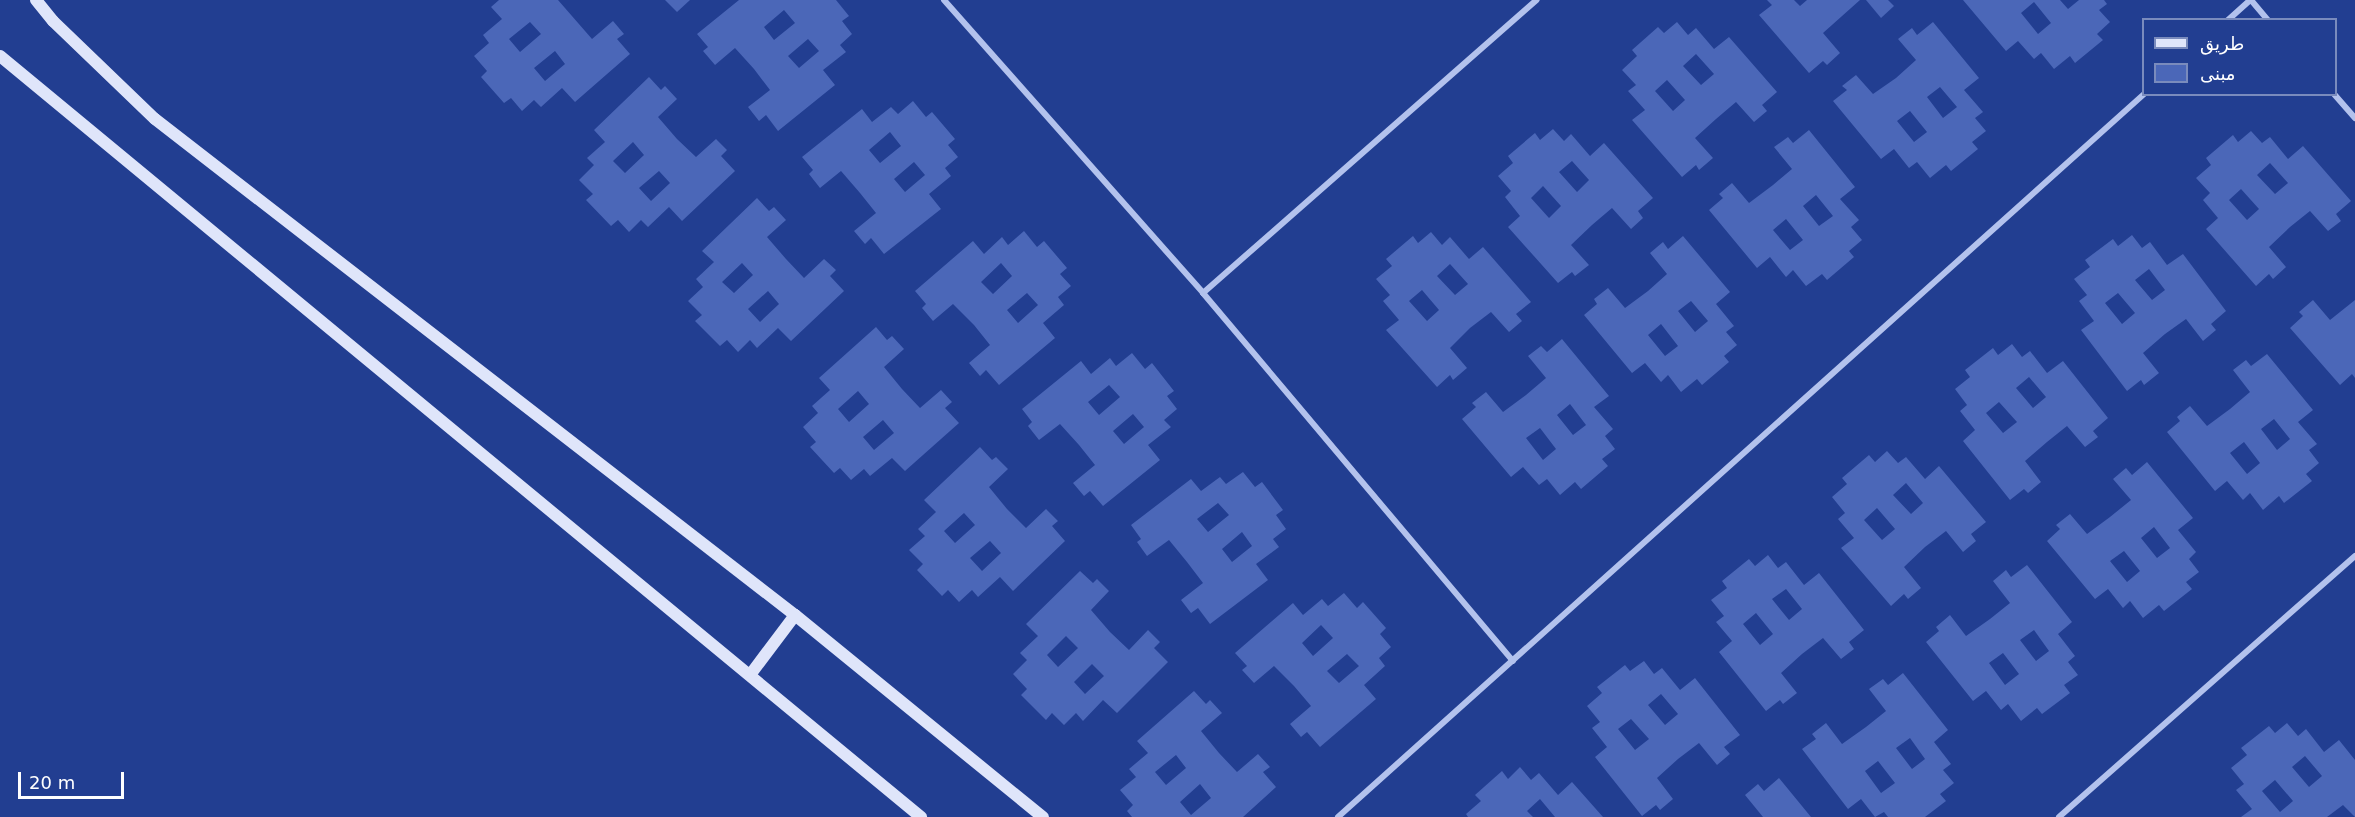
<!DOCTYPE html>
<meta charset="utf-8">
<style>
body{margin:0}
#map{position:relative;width:2355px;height:817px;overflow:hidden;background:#223e91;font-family:"DejaVu Sans",Cairo,sans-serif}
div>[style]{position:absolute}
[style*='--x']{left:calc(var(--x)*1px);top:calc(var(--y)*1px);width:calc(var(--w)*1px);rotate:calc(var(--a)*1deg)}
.building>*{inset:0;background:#4b67b8}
.street>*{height:6px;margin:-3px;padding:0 3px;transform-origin:3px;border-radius:3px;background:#b3c2ed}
.secondary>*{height:12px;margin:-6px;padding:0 6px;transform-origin:6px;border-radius:6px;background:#dfe5fa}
span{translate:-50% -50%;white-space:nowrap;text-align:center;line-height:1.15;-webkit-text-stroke:5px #223e91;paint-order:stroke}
.legend{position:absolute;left:2142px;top:18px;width:195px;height:78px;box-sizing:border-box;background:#223e91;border:2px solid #7a8bbd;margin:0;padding:8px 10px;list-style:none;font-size:18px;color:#fff}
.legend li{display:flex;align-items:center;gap:12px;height:30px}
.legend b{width:30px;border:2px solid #7a8bbd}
.scale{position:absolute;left:18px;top:772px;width:106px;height:27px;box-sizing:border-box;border:3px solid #fff;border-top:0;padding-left:8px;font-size:18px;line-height:21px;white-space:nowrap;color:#fff;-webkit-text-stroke:4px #223e91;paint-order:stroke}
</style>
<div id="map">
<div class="building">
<div style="clip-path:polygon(evenodd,499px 0,558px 0,592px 39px,613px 21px,624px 34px,617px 39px,630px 54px,575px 102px,562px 88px,541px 107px,534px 100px,522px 111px,511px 98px,504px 103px,481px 77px,487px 71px,474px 56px,489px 43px,483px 35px,502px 19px,491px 7px,499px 0,530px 22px,541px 34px,520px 52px,509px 39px,530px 22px,499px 0,555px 51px,565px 64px,545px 81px,534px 68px,555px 51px)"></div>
<div style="clip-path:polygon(665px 0,690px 0,677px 12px)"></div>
<div style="clip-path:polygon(evenodd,739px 0,836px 0,849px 16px,842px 21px,852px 34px,840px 45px,846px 52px,823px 70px,835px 85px,778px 131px,766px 115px,759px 121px,748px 107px,770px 90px,754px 69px,735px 48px,715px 65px,703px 51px,708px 47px,697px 34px,739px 0,784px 10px,795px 23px,774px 40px,764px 27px,784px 10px,739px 0,808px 39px,819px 51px,799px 68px,788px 56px,808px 39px)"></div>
<div style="clip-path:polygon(1767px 0,1794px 0,1800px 6px,1807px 0,1860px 0,1823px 33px,1840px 53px,1827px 65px,1823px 61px,1809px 73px,1759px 15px,1772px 5px)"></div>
<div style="clip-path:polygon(1866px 0,1888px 0,1894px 6px,1881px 18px)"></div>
<div style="clip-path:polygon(evenodd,1963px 0,2060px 0,2068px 9px,2079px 0,2104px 0,2107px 4px,2099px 10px,2110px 22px,2097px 34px,2103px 40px,2075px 63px,2070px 56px,2054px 69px,2041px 53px,2034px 59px,2018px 41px,2006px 51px,1963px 0,2034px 2px,2051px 23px,2038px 34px,2021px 13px,2034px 2px)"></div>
<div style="clip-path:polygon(evenodd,1677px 22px,1688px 35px,1696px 28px,1714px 49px,1729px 37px,1777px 92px,1762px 105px,1767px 111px,1754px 122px,1736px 102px,1716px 119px,1695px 138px,1713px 158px,1699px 170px,1696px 165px,1682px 177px,1632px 120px,1645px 110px,1628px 91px,1636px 85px,1622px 70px,1637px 56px,1632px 50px,1658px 27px,1664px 33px,1677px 22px,1696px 54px,1714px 74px,1701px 85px,1683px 66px,1696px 54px,1677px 22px,1667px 80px,1685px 100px,1673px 111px,1655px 91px,1667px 80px)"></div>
<div style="clip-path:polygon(evenodd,1933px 22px,1979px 78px,1964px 90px,1983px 112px,1975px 118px,1986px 131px,1972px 142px,1978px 149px,1951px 171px,1946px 165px,1930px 178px,1917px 162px,1909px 168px,1894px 149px,1881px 159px,1833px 101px,1847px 90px,1842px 86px,1856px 75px,1873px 94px,1896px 78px,1916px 60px,1898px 39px,1912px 28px,1917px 35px,1933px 22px,1940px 87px,1957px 107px,1943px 118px,1927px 97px,1940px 87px,1933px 22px,1910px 111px,1927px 132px,1914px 142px,1897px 121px,1910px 111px)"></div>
<div style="clip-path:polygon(evenodd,649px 77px,661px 90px,665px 86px,677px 99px,658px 117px,677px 139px,696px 157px,716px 139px,727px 150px,721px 156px,735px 171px,682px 221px,669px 207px,648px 227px,641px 220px,629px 232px,618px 220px,611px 226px,586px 200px,593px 194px,579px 180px,594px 165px,587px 158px,605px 142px,594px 130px,649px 77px,633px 142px,644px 155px,625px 173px,613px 161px,633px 142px,649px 77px,659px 171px,670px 183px,651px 201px,639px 188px,659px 171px)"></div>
<div style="clip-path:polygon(evenodd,913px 101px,926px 117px,932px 112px,955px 139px,948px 145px,958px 157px,945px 168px,951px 176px,929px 194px,941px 209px,884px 254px,871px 238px,865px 244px,854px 231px,876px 213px,860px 193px,841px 171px,820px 188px,809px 174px,813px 170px,802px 157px,862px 109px,872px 122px,891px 107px,898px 114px,913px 101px,890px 132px,901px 146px,880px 163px,869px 150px,890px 132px,913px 101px,914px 162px,925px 175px,905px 192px,894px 179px,914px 162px)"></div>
<div style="clip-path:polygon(evenodd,1553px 129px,1564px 141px,1571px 134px,1590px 156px,1604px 143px,1653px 198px,1638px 211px,1643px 218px,1631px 229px,1612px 208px,1592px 225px,1571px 245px,1589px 265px,1575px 276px,1572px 272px,1558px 283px,1508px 227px,1520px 216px,1505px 197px,1511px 191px,1498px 176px,1513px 163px,1508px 156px,1535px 133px,1540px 140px,1553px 129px,1572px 161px,1589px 180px,1577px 192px,1559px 172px,1572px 161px,1553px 129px,1543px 186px,1561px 206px,1549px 218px,1531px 198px,1543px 186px)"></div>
<div style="clip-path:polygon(evenodd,1809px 130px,1855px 187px,1840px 199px,1859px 220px,1851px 227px,1862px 240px,1849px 251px,1854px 257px,1827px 280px,1822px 274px,1806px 286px,1793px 270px,1786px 277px,1770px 257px,1757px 268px,1709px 210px,1723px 198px,1719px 194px,1732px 183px,1749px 203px,1773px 185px,1792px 169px,1774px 147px,1788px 137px,1793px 143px,1809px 130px,1816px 195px,1833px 216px,1819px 226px,1803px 206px,1816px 195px,1809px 130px,1786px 219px,1803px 240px,1790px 250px,1773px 230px,1786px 219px)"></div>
<div style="clip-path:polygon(evenodd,2251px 131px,2262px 143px,2270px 137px,2288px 159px,2303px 146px,2351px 201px,2336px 214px,2341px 221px,2328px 231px,2310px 211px,2290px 227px,2269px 247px,2286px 267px,2273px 279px,2269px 274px,2256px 286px,2206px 229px,2218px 218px,2203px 200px,2210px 193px,2196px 178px,2211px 165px,2206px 158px,2233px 135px,2238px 142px,2251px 131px,2270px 163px,2288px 183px,2275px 194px,2257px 175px,2270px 163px,2251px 131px,2241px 189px,2259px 209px,2247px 220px,2229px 200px,2241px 189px)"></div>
<div style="clip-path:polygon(evenodd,757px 198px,769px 211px,774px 207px,786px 220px,767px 237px,786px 259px,804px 278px,824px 259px,836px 270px,830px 276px,844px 291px,791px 341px,778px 328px,757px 348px,750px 340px,738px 352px,727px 340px,720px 346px,695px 321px,702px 315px,688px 301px,703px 287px,696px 279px,714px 262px,702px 251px,757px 198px,742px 263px,753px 275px,734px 293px,722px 282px,742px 263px,757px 198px,768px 291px,779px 304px,760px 322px,748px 309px,768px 291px)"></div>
<div style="clip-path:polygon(evenodd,1024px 231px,1037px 247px,1044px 241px,1067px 268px,1060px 274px,1071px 286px,1058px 297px,1064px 305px,1043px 323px,1055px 338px,999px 385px,986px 370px,980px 376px,969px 363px,990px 345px,974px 325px,953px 304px,933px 321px,922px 308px,926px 304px,915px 291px,973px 241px,984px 254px,1002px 237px,1008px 245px,1024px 231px,1001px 263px,1012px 276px,993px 294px,981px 282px,1001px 263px,1024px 231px,1027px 293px,1038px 305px,1018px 323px,1007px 310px,1027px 293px)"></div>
<div style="clip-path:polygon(evenodd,1431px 232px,1442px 245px,1450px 237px,1469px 259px,1483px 247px,1531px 302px,1516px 314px,1522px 321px,1509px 332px,1491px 312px,1470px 328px,1450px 348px,1467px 368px,1453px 380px,1450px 375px,1437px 387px,1386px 330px,1399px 320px,1383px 301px,1390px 295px,1376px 279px,1392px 266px,1386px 259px,1413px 236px,1418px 243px,1431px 232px,1450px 264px,1468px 284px,1455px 295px,1437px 276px,1450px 264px,1431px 232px,1422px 290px,1439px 310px,1427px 321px,1409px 301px,1422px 290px)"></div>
<div style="clip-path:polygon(evenodd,2132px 235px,2142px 248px,2150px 242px,2167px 265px,2183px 254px,2226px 311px,2211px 324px,2216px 330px,2203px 341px,2186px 319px,2165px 334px,2143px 353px,2159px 373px,2144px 385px,2141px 380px,2127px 391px,2081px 330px,2094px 321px,2079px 301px,2087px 295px,2074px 279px,2090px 267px,2085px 260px,2113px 239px,2118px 246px,2132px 235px,2149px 269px,2165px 290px,2152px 300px,2135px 280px,2149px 269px,2132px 235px,2118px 293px,2135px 313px,2122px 324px,2105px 303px,2118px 293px)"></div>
<div style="clip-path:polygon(evenodd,1683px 236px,1730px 292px,1716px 304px,1734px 326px,1726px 332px,1737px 345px,1724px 356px,1729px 362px,1702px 385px,1697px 379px,1681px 392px,1668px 375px,1661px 382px,1645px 363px,1632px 373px,1584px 315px,1597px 304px,1594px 299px,1608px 288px,1625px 308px,1648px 291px,1667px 274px,1650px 253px,1663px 242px,1668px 249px,1683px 236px,1691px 301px,1708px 321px,1695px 332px,1678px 311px,1691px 301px,1683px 236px,1661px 324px,1678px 346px,1665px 356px,1648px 335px,1661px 324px)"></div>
<div style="clip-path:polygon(2313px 300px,2330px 320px,2355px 300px,2355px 378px,2352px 374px,2340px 385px,2290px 328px,2303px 316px,2299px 312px)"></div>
<div style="clip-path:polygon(evenodd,876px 327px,887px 340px,892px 336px,904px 349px,884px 367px,902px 389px,920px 408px,941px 390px,952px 402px,945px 408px,959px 423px,905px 471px,892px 458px,870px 476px,864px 469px,851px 480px,840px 468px,834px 473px,810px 447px,816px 442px,803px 427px,818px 413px,812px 406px,830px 390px,819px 378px,876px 327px,858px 391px,869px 404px,849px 422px,838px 409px,858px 391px,876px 327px,883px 420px,894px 433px,874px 450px,863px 437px,883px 420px)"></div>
<div style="clip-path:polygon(evenodd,1562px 339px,1609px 396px,1594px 407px,1613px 429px,1605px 436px,1615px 449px,1602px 459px,1608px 466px,1581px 489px,1575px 482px,1560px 495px,1547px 479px,1539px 485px,1523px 467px,1511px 477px,1462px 419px,1476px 407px,1472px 403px,1486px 392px,1503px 412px,1526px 395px,1546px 378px,1528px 356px,1541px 346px,1547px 352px,1562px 339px,1570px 404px,1586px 425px,1573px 435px,1557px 415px,1570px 404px,1562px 339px,1540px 428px,1556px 449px,1543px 460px,1526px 438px,1540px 428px)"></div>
<div style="clip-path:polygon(evenodd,2012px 344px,2022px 357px,2030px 351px,2047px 373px,2063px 361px,2108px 418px,2093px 431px,2098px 437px,2085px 447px,2067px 426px,2047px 442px,2025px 461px,2041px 482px,2028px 493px,2024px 489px,2010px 500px,1963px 441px,1975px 430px,1960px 411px,1967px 405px,1955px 389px,1970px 377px,1965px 370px,1993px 348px,1998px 355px,2012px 344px,2029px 377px,2046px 397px,2033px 408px,2016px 388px,2029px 377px,2012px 344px,1999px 402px,2017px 422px,2003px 433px,1986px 413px,1999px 402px)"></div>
<div style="clip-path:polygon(evenodd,1132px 353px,1145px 369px,1152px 363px,1174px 391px,1167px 396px,1177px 409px,1164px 420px,1171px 427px,1148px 445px,1160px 460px,1103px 506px,1090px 491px,1084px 496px,1073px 483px,1095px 465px,1079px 445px,1060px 424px,1039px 440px,1028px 426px,1032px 422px,1022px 409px,1081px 361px,1091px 374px,1110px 358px,1116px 366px,1132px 353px,1109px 385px,1120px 397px,1099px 415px,1088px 402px,1109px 385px,1132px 353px,1133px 414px,1144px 427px,1124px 444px,1113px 431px,1133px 414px)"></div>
<div style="clip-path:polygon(evenodd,2267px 354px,2313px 410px,2298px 422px,2317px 444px,2309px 450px,2319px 463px,2306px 474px,2312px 481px,2284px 503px,2279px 496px,2263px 510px,2250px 493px,2243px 500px,2227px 481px,2215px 491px,2167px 432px,2180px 421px,2177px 417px,2190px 406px,2207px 426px,2230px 409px,2250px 392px,2233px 370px,2246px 360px,2251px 366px,2267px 354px,2274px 419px,2290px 439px,2277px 450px,2261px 429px,2274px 419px,2267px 354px,2244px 442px,2260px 463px,2247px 474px,2230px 453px,2244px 442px)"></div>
<div style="clip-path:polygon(evenodd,980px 447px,992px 460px,996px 457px,1008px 469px,989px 487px,1007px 509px,1026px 528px,1046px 509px,1058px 521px,1052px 526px,1065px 541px,1013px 591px,1000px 577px,978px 597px,972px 590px,959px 602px,948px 590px,942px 596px,917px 570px,923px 564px,909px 550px,925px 536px,918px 529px,936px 512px,924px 500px,980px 447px,964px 513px,975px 525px,955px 543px,944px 531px,964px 513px,980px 447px,990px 541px,1001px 553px,982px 571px,970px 558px,990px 541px)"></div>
<div style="clip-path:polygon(evenodd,1887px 451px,1898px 463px,1906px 457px,1925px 479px,1939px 466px,1986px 522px,1971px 534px,1976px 541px,1963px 552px,1946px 531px,1925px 547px,1904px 567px,1921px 588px,1908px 599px,1904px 594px,1891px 606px,1841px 548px,1854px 538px,1838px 519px,1845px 513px,1832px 497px,1847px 484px,1842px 478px,1869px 455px,1875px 462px,1887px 451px,1906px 483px,1923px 503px,1911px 514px,1893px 495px,1906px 483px,1887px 451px,1877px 508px,1895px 529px,1882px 540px,1864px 520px,1877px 508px)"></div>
<div style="clip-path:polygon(evenodd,2147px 462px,2193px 518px,2178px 530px,2196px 552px,2189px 559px,2199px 572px,2186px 582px,2192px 589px,2164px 611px,2159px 605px,2143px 618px,2130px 601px,2123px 608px,2108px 589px,2095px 599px,2047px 541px,2060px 529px,2056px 525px,2070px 514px,2087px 534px,2110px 517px,2131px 500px,2113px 479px,2126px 468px,2132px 475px,2147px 462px,2154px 527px,2170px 548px,2157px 558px,2141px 538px,2154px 527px,2147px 462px,2124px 551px,2140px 571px,2127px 582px,2110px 561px,2124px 551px)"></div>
<div style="clip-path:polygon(evenodd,1243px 472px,1255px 487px,1262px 482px,1283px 510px,1276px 515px,1286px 529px,1273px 539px,1279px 547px,1256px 564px,1268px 580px,1210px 624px,1198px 608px,1191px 613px,1181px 600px,1203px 583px,1187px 562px,1169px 540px,1147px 556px,1137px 542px,1141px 539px,1131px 525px,1191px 479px,1201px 491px,1220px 477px,1226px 484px,1243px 472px,1218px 503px,1229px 515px,1208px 532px,1197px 519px,1218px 503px,1243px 472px,1242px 532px,1252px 546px,1232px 562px,1222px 549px,1242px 532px)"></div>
<div style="clip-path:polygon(evenodd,1768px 555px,1778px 568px,1786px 562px,1804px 585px,1819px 573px,1864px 630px,1849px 642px,1854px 649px,1841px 659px,1823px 638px,1802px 654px,1781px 673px,1797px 693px,1783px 704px,1780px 700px,1766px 711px,1719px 652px,1732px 641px,1716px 622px,1724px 616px,1711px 600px,1727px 588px,1722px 581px,1749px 559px,1755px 566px,1768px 555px,1786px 589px,1802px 609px,1789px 620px,1772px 599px,1786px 589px,1768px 555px,1756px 613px,1773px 634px,1760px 645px,1743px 624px,1756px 613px)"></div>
<div style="clip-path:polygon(evenodd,2027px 565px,2072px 622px,2058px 634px,2075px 656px,2068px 662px,2078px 675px,2064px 685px,2070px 693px,2042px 714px,2037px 708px,2021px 721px,2008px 704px,2001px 710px,1986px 691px,1973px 701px,1926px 642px,1939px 631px,1936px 627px,1950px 615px,1966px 636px,1990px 619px,2010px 603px,1993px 581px,2006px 570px,2011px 577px,2027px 565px,2034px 630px,2049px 651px,2036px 661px,2020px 640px,2034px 630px,2027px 565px,2003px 653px,2019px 674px,2005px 685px,1989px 663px,2003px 653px)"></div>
<div style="clip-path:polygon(evenodd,1080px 571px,1093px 583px,1097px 579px,1109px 591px,1091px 610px,1110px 632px,1129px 650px,1148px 630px,1160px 642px,1154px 648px,1168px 662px,1117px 713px,1103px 700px,1083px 721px,1076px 713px,1064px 725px,1052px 713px,1046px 720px,1021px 695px,1027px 689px,1013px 674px,1027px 660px,1020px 653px,1038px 636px,1026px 624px,1080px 571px,1066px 636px,1078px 648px,1058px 667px,1047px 655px,1066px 636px,1080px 571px,1092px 664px,1104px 676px,1085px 694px,1074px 682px,1092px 664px)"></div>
<div style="clip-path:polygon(evenodd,1344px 593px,1357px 608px,1363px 602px,1386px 628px,1380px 634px,1391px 647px,1379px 658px,1385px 666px,1364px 685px,1376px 699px,1320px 747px,1307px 732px,1301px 737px,1290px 724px,1311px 706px,1294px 686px,1274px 666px,1254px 683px,1242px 670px,1247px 666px,1235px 653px,1293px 603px,1303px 615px,1322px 599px,1328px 606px,1344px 593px,1321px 625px,1333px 638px,1313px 656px,1302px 643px,1321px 625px,1344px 593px,1347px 654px,1359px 666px,1339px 683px,1327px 671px,1347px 654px)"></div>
<div style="clip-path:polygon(evenodd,1644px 661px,1654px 674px,1662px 668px,1680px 690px,1695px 678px,1740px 735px,1724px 747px,1730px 754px,1717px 765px,1699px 743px,1678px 759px,1657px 778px,1673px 799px,1660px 810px,1656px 805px,1642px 816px,1595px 757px,1607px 747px,1592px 728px,1600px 722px,1587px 706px,1602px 693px,1597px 687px,1625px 665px,1630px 671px,1644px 661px,1661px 694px,1678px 714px,1665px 725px,1648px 705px,1661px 694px,1644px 661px,1631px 719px,1649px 739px,1635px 750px,1618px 729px,1631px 719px)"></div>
<div style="clip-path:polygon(evenodd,1903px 673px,1948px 730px,1934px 742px,1951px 764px,1943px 770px,1954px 783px,1940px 794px,1946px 801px,1925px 817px,1888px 817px,1884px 812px,1875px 817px,1861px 799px,1848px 809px,1802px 749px,1816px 739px,1812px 734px,1826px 723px,1842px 744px,1866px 727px,1886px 711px,1869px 689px,1883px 679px,1888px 685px,1903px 673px,1910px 738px,1925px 759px,1912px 769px,1896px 748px,1910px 738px,1903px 673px,1878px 761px,1895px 783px,1881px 793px,1865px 771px,1878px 761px)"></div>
<div style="clip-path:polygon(evenodd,1194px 691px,1206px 704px,1210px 700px,1222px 713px,1201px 731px,1219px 753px,1237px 772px,1258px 754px,1270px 767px,1263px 772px,1276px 787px,1243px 817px,1132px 817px,1127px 811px,1133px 805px,1120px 790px,1136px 777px,1129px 769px,1148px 753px,1137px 741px,1194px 691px,1176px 755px,1186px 768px,1166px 785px,1155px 772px,1176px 755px,1194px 691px,1200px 784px,1211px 798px,1191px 815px,1180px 802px,1200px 784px)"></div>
<div style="clip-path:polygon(evenodd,2287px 723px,2298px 736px,2306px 729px,2324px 752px,2339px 740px,2355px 760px,2355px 817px,2343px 805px,2327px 817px,2241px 817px,2252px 809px,2236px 790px,2244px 784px,2231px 768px,2247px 755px,2241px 748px,2269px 726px,2275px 733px,2287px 723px,2305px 756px,2322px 776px,2309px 787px,2292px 767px,2305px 756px,2287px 723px,2275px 780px,2293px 801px,2280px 812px,2262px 791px,2275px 780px)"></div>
<div style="clip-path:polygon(1520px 767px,1531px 780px,1539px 773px,1558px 795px,1572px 782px,1603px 817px,1555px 817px,1540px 799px,1527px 811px,1533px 817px,1468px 817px,1466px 814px,1481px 801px,1475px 795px,1502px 771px,1508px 779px)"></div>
<div style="clip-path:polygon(1779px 778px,1811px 817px,1763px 817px,1745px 795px,1758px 784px,1764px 791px)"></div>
</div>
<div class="street">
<div style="--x:944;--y:0;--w:391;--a:48.5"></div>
<div style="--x:1203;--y:293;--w:481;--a:49.9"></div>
<div style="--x:2251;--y:0;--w:26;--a:50"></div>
<div style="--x:2228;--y:20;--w:30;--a:-42"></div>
<div style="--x:2334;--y:94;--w:32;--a:49"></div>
<div style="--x:1203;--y:293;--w:444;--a:-41.3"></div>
<div style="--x:1338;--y:817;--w:1083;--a:-41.89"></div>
<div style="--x:2059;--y:817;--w:395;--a:-41.4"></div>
</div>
<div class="secondary">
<div style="--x:36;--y:0;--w:27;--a:51"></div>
<div style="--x:53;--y:21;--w:141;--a:43.9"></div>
<div style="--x:155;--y:119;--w:810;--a:37.78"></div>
<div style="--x:795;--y:615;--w:320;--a:39.2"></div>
<div style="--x:0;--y:56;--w:1195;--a:39.57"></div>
<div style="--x:750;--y:675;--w:75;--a:-53.1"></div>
</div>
<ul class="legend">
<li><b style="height:8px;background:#dfe5fa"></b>طريق</li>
<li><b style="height:16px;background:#4b67b8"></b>مبنى</li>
</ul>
<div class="scale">20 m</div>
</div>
